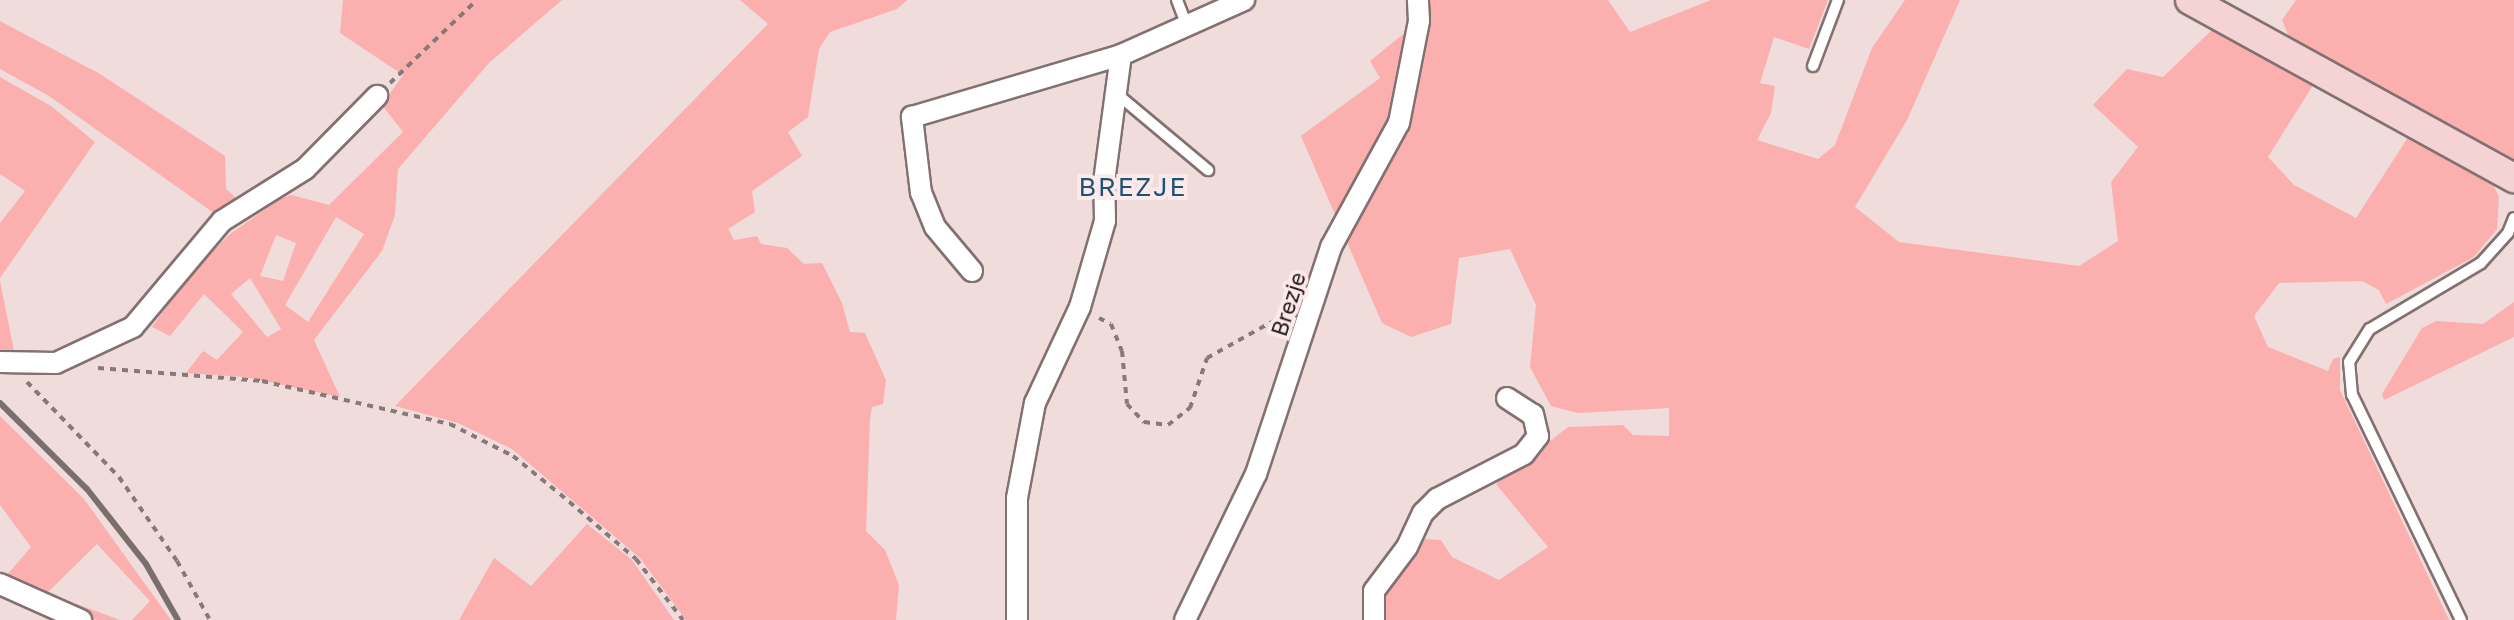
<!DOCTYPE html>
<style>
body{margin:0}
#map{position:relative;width:2514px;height:620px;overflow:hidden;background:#efdcdb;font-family:"Golos Text",sans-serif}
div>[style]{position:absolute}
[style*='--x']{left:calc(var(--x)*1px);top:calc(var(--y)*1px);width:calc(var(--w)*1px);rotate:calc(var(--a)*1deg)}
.green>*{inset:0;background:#fcafaf}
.path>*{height:4px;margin-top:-2px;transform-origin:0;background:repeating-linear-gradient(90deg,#867979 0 6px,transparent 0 12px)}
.roads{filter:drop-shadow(2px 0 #827171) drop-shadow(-2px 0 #827171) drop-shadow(0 2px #827171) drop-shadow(0 -2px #827171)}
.lane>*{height:10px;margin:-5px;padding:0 5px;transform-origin:5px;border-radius:5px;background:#fff}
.street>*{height:20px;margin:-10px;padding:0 10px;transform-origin:10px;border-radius:10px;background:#fff}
.secondary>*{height:28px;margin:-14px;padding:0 14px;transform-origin:14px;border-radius:14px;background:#f5d2d3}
.rail>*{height:6px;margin:-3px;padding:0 3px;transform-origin:3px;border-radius:3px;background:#7b6f6e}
span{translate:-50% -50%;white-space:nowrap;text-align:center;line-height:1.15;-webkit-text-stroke:8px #fde9e9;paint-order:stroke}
.street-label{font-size:22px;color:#1f1818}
.quarter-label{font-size:26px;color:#1d5476;letter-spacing:2px}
</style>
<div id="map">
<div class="green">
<div style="clip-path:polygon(evenodd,343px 0,562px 0,489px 63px,398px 169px,395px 215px,382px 251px,314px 340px,340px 397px,244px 377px,186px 373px,203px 351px,217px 360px,243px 332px,204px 294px,170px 336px,152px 327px,188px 276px,230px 234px,280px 199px,291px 195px,329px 205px,403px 132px,382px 105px,403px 75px,340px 33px,343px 0,336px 217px,364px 234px,308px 322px,285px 305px,336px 217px,343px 0,276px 235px,296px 243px,283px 281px,260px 276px,276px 235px,343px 0,250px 278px,281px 329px,267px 337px,231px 294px,250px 278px)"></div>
<div style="clip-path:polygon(740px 0,907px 0,897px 9px,830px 32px,819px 49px,808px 117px,788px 132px,802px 156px,752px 191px,755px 212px,728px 229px,734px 240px,757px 236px,761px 244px,787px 248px,804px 264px,822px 263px,842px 303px,850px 332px,865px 333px,886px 380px,883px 404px,872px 407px,870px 419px,866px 531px,885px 550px,899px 585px,896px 620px,686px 620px,640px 558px,512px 449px,458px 423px,395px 406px,768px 24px)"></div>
<div style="clip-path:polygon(1428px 0,1608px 0,1630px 32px,1711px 0,1828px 0,1809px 49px,1774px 37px,1760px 83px,1775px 86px,1771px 113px,1757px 140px,1818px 159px,1835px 145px,1872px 48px,1905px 0,1960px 0,1907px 120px,1855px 207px,1899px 242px,2079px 266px,2118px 241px,2111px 182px,2138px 147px,2093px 105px,2127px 69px,2163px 77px,2212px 30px,2315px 82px,2268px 157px,2294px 185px,2356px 218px,2410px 134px,2487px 172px,2499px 197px,2497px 229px,2474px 257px,2386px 304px,2379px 290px,2362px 281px,2279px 283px,2254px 316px,2268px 347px,2328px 371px,2333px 359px,2340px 357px,2340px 390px,2449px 620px,1383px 620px,1383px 600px,1403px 564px,1425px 539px,1441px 540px,1452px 557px,1499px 580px,1548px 547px,1496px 484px,1568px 427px,1623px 425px,1633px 435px,1669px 436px,1669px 408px,1578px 413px,1551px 406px,1530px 367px,1536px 305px,1510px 249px,1459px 258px,1451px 324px,1411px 337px,1382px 323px,1301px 136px,1380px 78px,1370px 61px,1428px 14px)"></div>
<div style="clip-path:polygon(2296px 0,2514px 0,2514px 164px,2288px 35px,2282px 20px)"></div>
<div style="clip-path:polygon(0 21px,100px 74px,225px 156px,226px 189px,247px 208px,218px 216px,49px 96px,0 69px)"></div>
<div style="clip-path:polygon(0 77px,51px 106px,95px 142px,0 278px,0 223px,25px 191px,0 174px)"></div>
<div style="clip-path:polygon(0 281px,14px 351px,0 353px)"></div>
<div style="clip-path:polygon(2514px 302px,2514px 337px,2384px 400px,2382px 394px,2422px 328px,2436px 321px,2483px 324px)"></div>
<div style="clip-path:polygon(0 416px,84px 499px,171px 620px,132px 620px,150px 601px,97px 544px,47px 593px,120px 620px,97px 620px,36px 597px,6px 576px,31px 547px,0 505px)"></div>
<div style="clip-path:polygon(587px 524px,632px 560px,674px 620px,459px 620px,494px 558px,531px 586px)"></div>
</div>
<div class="path">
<div style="--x:390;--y:83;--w:120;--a:-43.7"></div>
<div style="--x:1099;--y:318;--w:13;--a:27"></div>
<div style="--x:1111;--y:324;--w:29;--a:68"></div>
<div style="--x:1122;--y:351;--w:53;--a:84.6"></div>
<div style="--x:1127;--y:404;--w:25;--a:47"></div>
<div style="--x:1144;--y:422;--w:24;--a:7"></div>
<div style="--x:1168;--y:425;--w:28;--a:-38"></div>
<div style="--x:1190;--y:408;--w:53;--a:-71.2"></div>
<div style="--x:1207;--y:358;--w:93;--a:-29.1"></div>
<div style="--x:98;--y:368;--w:165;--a:4.5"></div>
<div style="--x:262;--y:381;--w:193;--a:12.9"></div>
<div style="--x:450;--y:424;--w:71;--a:26.9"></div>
<div style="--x:513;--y:456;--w:60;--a:39"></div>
<div style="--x:560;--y:494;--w:100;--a:40.5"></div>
<div style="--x:636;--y:559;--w:77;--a:52.4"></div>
<div style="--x:27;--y:382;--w:132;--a:45.9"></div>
<div style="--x:119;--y:477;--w:102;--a:55.4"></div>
<div style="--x:177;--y:561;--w:68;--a:60.8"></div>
</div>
<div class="roads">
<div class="lane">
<div style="--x:1177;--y:0;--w:28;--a:69"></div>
<div style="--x:1813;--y:66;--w:71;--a:-69.3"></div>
<div style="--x:1117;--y:94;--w:119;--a:39.9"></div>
<div style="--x:2461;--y:620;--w:250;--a:-115.8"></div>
<div style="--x:2352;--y:395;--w:33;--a:-95"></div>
<div style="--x:2349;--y:362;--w:39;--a:-58"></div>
<div style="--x:2370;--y:329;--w:129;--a:-30.7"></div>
<div style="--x:2481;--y:263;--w:40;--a:-48"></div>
<div style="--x:2508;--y:233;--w:16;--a:-68"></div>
</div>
<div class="street">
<div style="--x:972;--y:271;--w:57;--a:-130.1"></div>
<div style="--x:935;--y:227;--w:37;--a:-112"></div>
<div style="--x:921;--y:193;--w:77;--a:-96.8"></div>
<div style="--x:912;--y:117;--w:218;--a:-16.5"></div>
<div style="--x:1121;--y:55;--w:135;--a:-24.1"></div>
<div style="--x:0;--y:362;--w:56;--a:1"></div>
<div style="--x:56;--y:363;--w:85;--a:-25.1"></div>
<div style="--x:133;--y:327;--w:138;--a:-50"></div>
<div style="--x:222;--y:221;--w:98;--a:-32.1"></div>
<div style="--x:305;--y:169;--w:103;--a:-45.4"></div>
<div style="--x:0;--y:584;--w:89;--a:24"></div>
<div style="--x:1017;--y:620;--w:122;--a:-90"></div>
<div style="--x:1017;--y:498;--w:97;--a:-79.3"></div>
<div style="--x:1035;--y:403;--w:106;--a:-64.9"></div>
<div style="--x:1080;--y:307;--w:90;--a:-73.8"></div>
<div style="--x:1105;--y:221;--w:39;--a:-91"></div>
<div style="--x:1104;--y:182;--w:128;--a:-82.4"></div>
<div style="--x:1185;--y:620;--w:162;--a:-64.1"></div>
<div style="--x:1256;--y:474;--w:239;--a:-71.7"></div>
<div style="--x:1331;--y:247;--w:141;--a:-61.3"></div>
<div style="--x:1399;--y:123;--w:104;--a:-78.9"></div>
<div style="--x:1419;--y:21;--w:21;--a:-93"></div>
<div style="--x:1374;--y:620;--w:29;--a:-90"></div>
<div style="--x:1374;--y:591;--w:55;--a:-53.1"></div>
<div style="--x:1407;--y:547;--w:38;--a:-65"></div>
<div style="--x:1423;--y:513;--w:20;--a:-45"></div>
<div style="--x:1437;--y:499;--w:98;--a:-27.3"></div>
<div style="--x:1524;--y:454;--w:23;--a:-52"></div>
<div style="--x:1538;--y:436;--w:22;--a:-103"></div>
<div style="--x:1533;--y:415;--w:31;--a:-147"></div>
</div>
<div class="secondary">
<div style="--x:2190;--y:0;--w:370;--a:28.8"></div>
</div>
</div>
<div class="rail">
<div style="--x:0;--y:403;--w:122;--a:44.7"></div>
<div style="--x:87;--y:489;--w:95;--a:51.8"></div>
<div style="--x:146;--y:564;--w:64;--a:60.3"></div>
</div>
<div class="street-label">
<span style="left:1288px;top:304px;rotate:-72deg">Brezje</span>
</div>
<div class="quarter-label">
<span style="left:1133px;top:187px">BREZJE</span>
</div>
</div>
